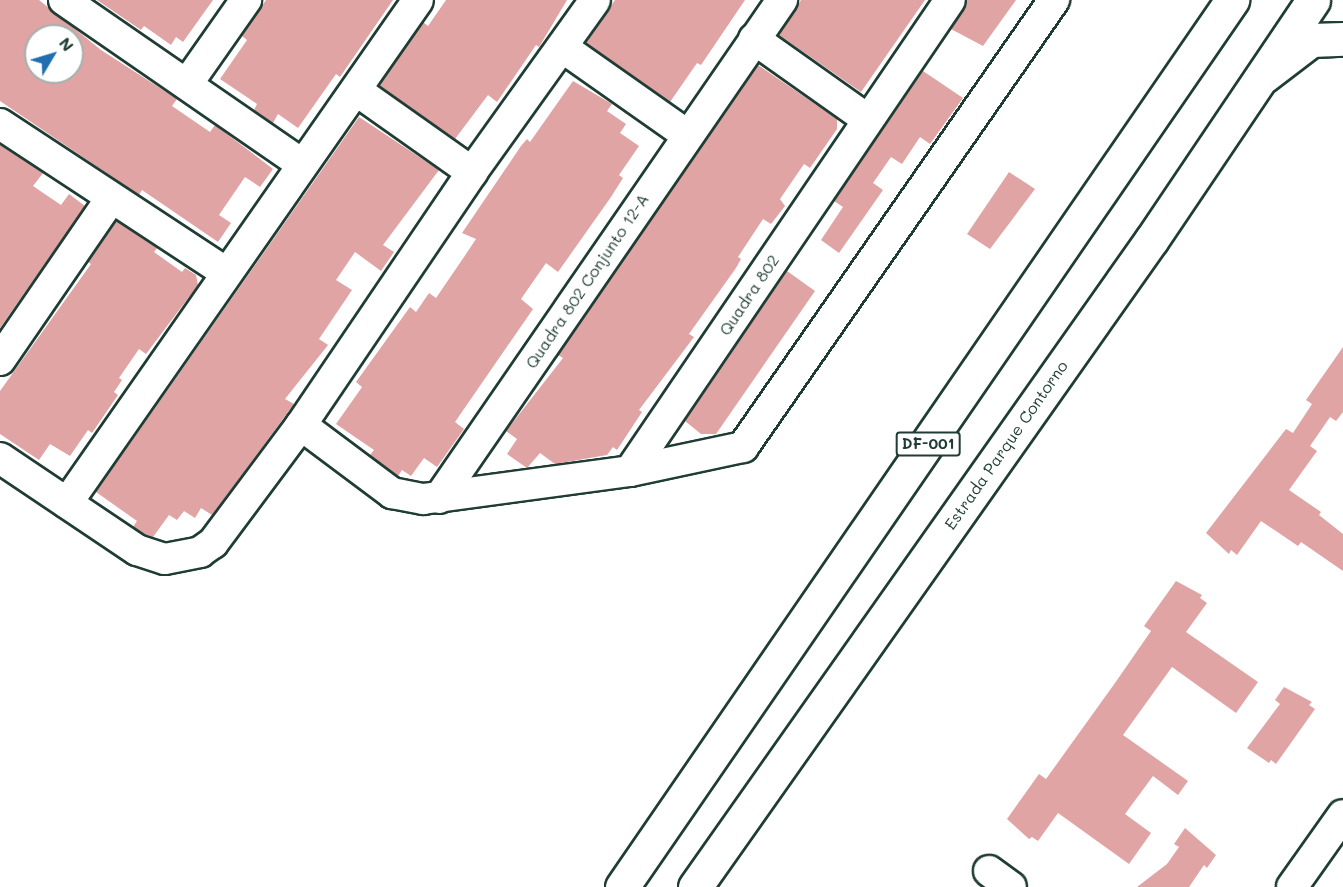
<!DOCTYPE html>
<style>
body{margin:0}
#map{position:relative;width:1343px;height:887px;overflow:hidden;background:#fff;font-family:Mali,sans-serif}
div>[style]{position:absolute}
[style*='--x']{left:calc(var(--x)*1px);top:calc(var(--y)*1px);width:calc(var(--w)*1px);rotate:calc(var(--a)*1deg)}
.building>*{inset:0;background:#dfa4a3}
.roads{filter:drop-shadow(2px 0 #1f3d34) drop-shadow(-2px 0 #1f3d34) drop-shadow(0 2px #1f3d34) drop-shadow(0 -2px #1f3d34)}
.minor>*{height:30px;margin:-15px;padding:0 15px;transform-origin:15px;border-radius:15px;background:#fff}
.major>*{height:33px;margin:-16.5px;padding:0 16.5px;transform-origin:16.5px;border-radius:16.5px;background:#fff}
.highway>*{height:33px;margin:-16.5px;padding:0 16.5px;transform-origin:16.5px;border-radius:16.5px;background:#fff}
span{translate:-50% -50%;white-space:nowrap;text-align:center;line-height:1.15;-webkit-text-stroke:4.5px #fff;paint-order:stroke}
.shield-label span{padding:2px 4px;background:#fff;border:2px solid;border-radius:4px;-webkit-text-stroke-width:0}
.shield-label{font-size:15px;color:#1f3d34;font-weight:700}
.street-label{font-size:16px;color:#1f3d34}
.north{position:absolute;left:24px;top:24px;width:60px;height:60px;box-sizing:border-box;background:#fff;border:2px solid #a5b1ae;border-radius:50%;rotate:52deg;font-size:16px;font-weight:700;line-height:24px;text-align:center;color:#1f3d34}
.north::after{content:'';display:block;margin:auto;width:21px;height:27px;background:#1f6fb2;clip-path:polygon(50% 0,100% 100%,50% 72%,0 100%)}
</style>
<div id="map">
<div class="building">
<div style="clip-path:polygon(evenodd,0 0,39px 0,101px 50px,177px 99px,172px 106px,210px 132px,215px 125px,273px 169px,260px 187px,245px 177px,219px 215px,231px 223px,218px 242px,142px 190px,139px 195px,0 101px,0 0,36px 36px,72px 36px,72px 72px,36px 72px,36px 36px)"></div>
<div style="clip-path:polygon(97px 0,213px 0,183px 42px,176px 37px,171px 45px,144px 26px,141px 30px)"></div>
<div style="clip-path:polygon(266px 0,393px 0,340px 77px,336px 74px,298px 128px,278px 114px,273px 123px,254px 110px,257px 104px,220px 79px,247px 40px,242px 36px)"></div>
<div style="clip-path:polygon(446px 0,567px 0,539px 47px,536px 45px,497px 102px,488px 95px,455px 139px,379px 86px,423px 22px,428px 26px)"></div>
<div style="clip-path:polygon(615px 0,745px 0,701px 65px,697px 63px,670px 102px,586px 43px)"></div>
<div style="clip-path:polygon(801px 0,925px 0,861px 92px,779px 35px)"></div>
<div style="clip-path:polygon(967px 0,1016px 0,983px 46px,951px 29px)"></div>
<div style="clip-path:polygon(758px 65px,837px 119px,837px 129px,810px 168px,804px 164px,780px 199px,785px 206px,771px 224px,763px 219px,738px 257px,741px 259px,736px 268px,689px 334px,694px 337px,639px 410px,642px 412px,617px 450px,613px 447px,607px 455px,555px 464px,540px 453px,527px 468px,507px 454px,517px 439px,506px 431px,563px 358px,558px 355px)"></div>
<div style="clip-path:polygon(923px 71px,963px 98px,930px 144px,920px 137px,902px 164px,891px 157px,873px 183px,883px 190px,839px 253px,821px 240px,843px 207px,834px 201px)"></div>
<div style="clip-path:polygon(573px 81px,612px 104px,607px 111px,626px 124px,620px 133px,639px 146px,619px 175px,623px 178px,611px 197px,558px 272px,546px 263px,521px 299px,533px 309px,455px 422px,464px 429px,437px 467px,424px 458px,411px 476px,402px 470px,398px 476px,370px 455px,374px 450px,336px 424px,362px 387px,356px 382px,410px 307px,416px 312px,429px 293px,436px 298px,464px 257px,476px 239px,462px 233px,521px 146px,527px 139px,530px 142px)"></div>
<div style="clip-path:polygon(359px 117px,439px 170px,383px 245px,394px 252px,381px 271px,355px 252px,336px 280px,352px 290px,319px 339px,328px 345px,285px 399px,294px 404px,212px 515px,201px 508px,195px 518px,184px 511px,177px 520px,169px 515px,153px 537px,145px 534px,133px 527px,137px 521px,96px 492px)"></div>
<div style="clip-path:polygon(0 145px,43px 173px,33px 186px,61px 205px,69px 194px,85px 206px,0 328px)"></div>
<div style="clip-path:polygon(1009px 172px,1035px 189px,990px 249px,967px 234px)"></div>
<div style="clip-path:polygon(116px 221px,157px 248px,154px 252px,182px 272px,185px 268px,196px 275px,198px 285px,146px 354px,139px 349px,119px 378px,122px 380px,114px 392px,118px 395px,92px 433px,88px 430px,70px 456px,50px 444px,39px 460px,0 434px,0 391px,91px 264px,88px 262px)"></div>
<div style="clip-path:polygon(787px 271px,815px 291px,716px 434px,701px 434px,685px 421px)"></div>
<div style="clip-path:polygon(1343px 347px,1343px 412px,1336px 421px,1330px 417px,1328px 420px,1310px 446px,1317px 451px,1289px 490px,1321px 512px,1319px 515px,1343px 534px,1343px 571px,1301px 542px,1298px 546px,1261px 521px,1237px 555px,1231px 550px,1229px 554px,1206px 533px,1286px 429px,1293px 433px,1312px 404px,1306px 400px)"></div>
<div style="clip-path:polygon(1176px 581px,1202px 595px,1200px 598px,1207px 603px,1186px 632px,1258px 682px,1236px 713px,1172px 667px,1123px 735px,1188px 781px,1178px 795px,1153px 776px,1125px 814px,1151px 833px,1129px 864px,1058px 813px,1038px 841px,1032px 837px,1029px 839px,1007px 819px,1039px 774px,1046px 779px,1115px 683px,1151px 631px,1144px 626px)"></div>
<div style="clip-path:polygon(1284px 687px,1312px 702px,1309px 705px,1315px 709px,1276px 764px,1271px 760px,1269px 763px,1247px 748px,1280px 704px,1275px 700px)"></div>
<div style="clip-path:polygon(1185px 828px,1216px 855px,1207px 868px,1204px 865px,1189px 887px,1137px 887px,1167px 864px,1179px 847px,1174px 844px)"></div>
</div>
<div class="roads">
<div class="minor">
<div style="--x:64;--y:0;--w:289;--a:34.6"></div>
<div style="--x:754;--y:39;--w:138;--a:35.3"></div>
<div style="--x:562;--y:47;--w:153;--a:35.1"></div>
<div style="--x:187;--y:84;--w:103;--a:-54.9"></div>
<div style="--x:357;--y:91;--w:141;--a:35.2"></div>
<div style="--x:0;--y:124;--w:269;--a:33.3"></div>
<div style="--x:0;--y:360;--w:194;--a:-55.5"></div>
<div style="--x:301;--y:425;--w:114;--a:36.8"></div>
<div style="--x:392;--y:493;--w:32;--a:11"></div>
<div style="--x:423;--y:499;--w:209;--a:-7.7"></div>
<div style="--x:630;--y:471;--w:116;--a:-12"></div>
<div style="--x:743;--y:447;--w:545;--a:-55.17"></div>
<div style="--x:0;--y:458;--w:165;--a:33.9"></div>
<div style="--x:137;--y:550;--w:29;--a:18"></div>
<div style="--x:165;--y:559;--w:36;--a:-11"></div>
<div style="--x:200;--y:552;--w:16;--a:-35"></div>
<div style="--x:213;--y:543;--w:147;--a:-53.3"></div>
<div style="--x:301;--y:425;--w:305;--a:-55.9"></div>
<div style="--x:472;--y:172;--w:211;--a:-54.4"></div>
<div style="--x:630;--y:471;--w:569;--a:-55.81"></div>
<div style="--x:439;--y:498;--w:605;--a:-55.44"></div>
<div style="--x:67;--y:503;--w:613;--a:-55.09"></div>
<div style="--x:989;--y:871;--w:27;--a:36"></div>
<div style="--x:1292;--y:887;--w:88;--a:-54.7"></div>
</div>
<div class="major">
<div style="--x:1264;--y:76;--w:59;--a:-37.5"></div>
<div style="--x:1311;--y:40;--w:32;--a:-2"></div>
</div>
<div class="highway">
<div style="--x:622;--y:887;--w:1077;--a:-55.48"></div>
<div style="--x:695;--y:887;--w:793;--a:-54.81"></div>
<div style="--x:1152;--y:239;--w:288;--a:-56"></div>
</div>
</div>
<div class="shield-label">
<span style="left:928px;top:444px">DF-001</span>
</div>
<div class="street-label">
<span style="left:587px;top:281px;rotate:-56deg">Quadra 802 Conjunto 12-A</span>
<span style="left:749px;top:295px;rotate:-56deg">Quadra 802</span>
<span style="left:1006px;top:445px;rotate:-55deg">Estrada Parque Contorno</span>
</div>
<div class="north">N</div>
</div>
